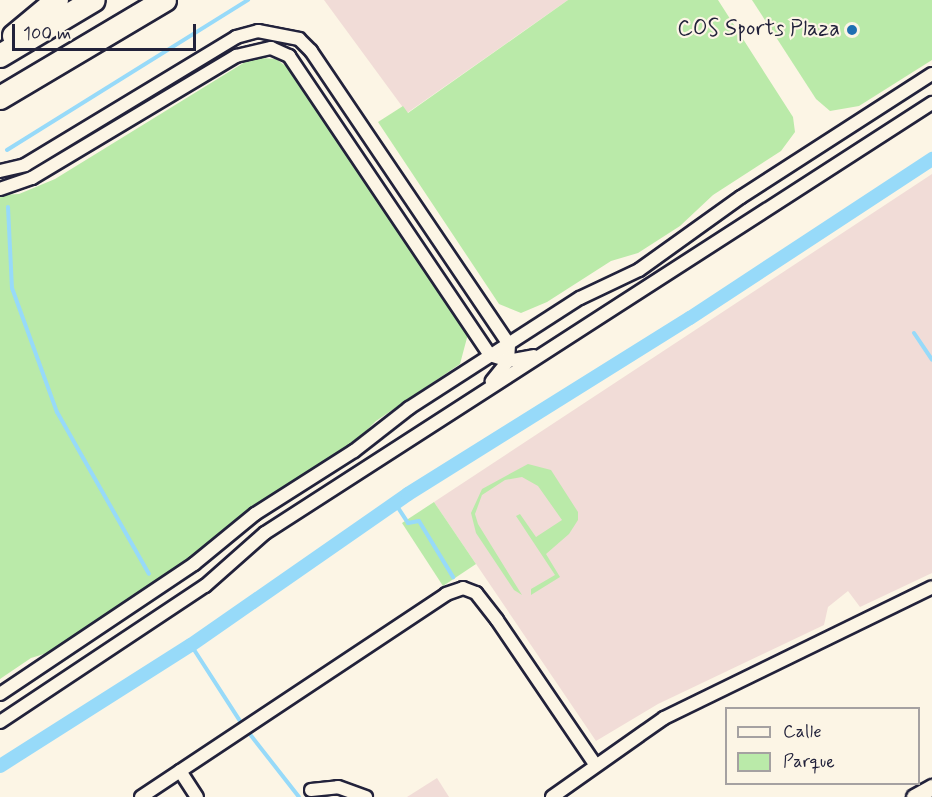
<!DOCTYPE html>
<style>
body{margin:0}
#map{position:relative;width:932px;height:797px;overflow:hidden;background:#fcf5e5;font-family:Mynerve,sans-serif}
div>[style]{position:absolute}
[style*='--x']{left:calc(var(--x)*1px);top:calc(var(--y)*1px);width:calc(var(--w)*1px);rotate:calc(var(--a)*1deg)}
.built>*{inset:0;background:#f1dcd7}
.green>*{inset:0;background:#baeaa9}
.stream>*{height:4px;margin:-2px;padding:0 2px;transform-origin:2px;border-radius:2px;background:#97daf9}
.canal>*{height:14px;margin:-7px;padding:0 7px;transform-origin:7px;border-radius:7px;background:#97daf9}
.roads{filter:drop-shadow(2px 0 #22223b) drop-shadow(-2px 0 #22223b) drop-shadow(0 2px #22223b) drop-shadow(0 -2px #22223b)}
.minor>*{height:12px;margin:-6px;padding:0 6px;transform-origin:6px;border-radius:6px;background:#fcf5e5}
.tertiary>*{height:15px;margin:-7.5px;padding:0 7.5px;transform-origin:7.5px;border-radius:7.5px;background:#fcf5e5}
.motorway>*{height:22px;margin:-11px;padding:0 11px;transform-origin:11px;border-radius:11px;background:#fcf5e5}
.dots>*{width:16px;height:16px;translate:-50% -50%;box-sizing:border-box;border:3px solid #fcf5e5;border-radius:50%}
span{translate:-50% -50%;white-space:nowrap;text-align:center;line-height:1.15;-webkit-text-stroke:4.5px #fcf5e5;paint-order:stroke}
.poi-label{font-size:22px;color:#22223b}
.right{translate:-100% -50%;text-align:right}
.legend{position:absolute;left:725px;top:707px;width:195px;height:78px;box-sizing:border-box;background:#fcf5e5;border:2px solid #a5a1a1;margin:0;padding:8px 10px;list-style:none;font-size:18px;color:#22223b}
.legend li{display:flex;align-items:center;gap:12px;height:30px}
.legend b{width:30px;border:2px solid #a5a1a1}
.scale{position:absolute;left:12px;top:24px;width:184px;height:27px;box-sizing:border-box;border:3px solid #22223b;border-top:0;padding-left:8px;font-size:18px;line-height:21px;white-space:nowrap;color:#22223b;-webkit-text-stroke:4px #fcf5e5;paint-order:stroke}
</style>
<div id="map">
<div class="built">
<div style="clip-path:polygon(324px 0,568px 0,407px 113px)"></div>
<div style="clip-path:polygon(932px 174px,932px 573px,860px 607px,848px 591px,828px 607px,824px 625px,658px 704px,596px 741px,434px 502px)"></div>
<div style="clip-path:polygon(437px 778px,449px 797px,407px 797px)"></div>
</div>
<div class="green">
<div style="clip-path:polygon(568px 0,718px 0,793px 117px,795px 132px,781px 151px,713px 195px,680px 226px,638px 253px,611px 261px,547px 302px,521px 313px,499px 304px,378px 122px,403px 106px,408px 113px)"></div>
<div style="clip-path:polygon(752px 0,932px 0,932px 60px,859px 106px,830px 111px,816px 99px)"></div>
<div style="clip-path:polygon(261px 58px,276px 59px,298px 75px,468px 334px,460px 364px,376px 421px,351px 446px,249px 512px,196px 558px,57px 650px,31px 658px,0 679px,0 195px,19px 194px,55px 179px,245px 62px)"></div>
<div style="clip-path:polygon(528px 464px,551px 470px,578px 512px,578px 520px,569px 534px,546px 554px,560px 577px,531px 595px,531px 589px,555px 575px,516px 516px,520px 514px,536px 537px,562px 520px,538px 486px,522px 477px,505px 480px,482px 495px,475px 514px,478px 524px,522px 595px,514px 590px,476px 533px,471px 513px,482px 489px)"></div>
<div style="clip-path:polygon(434px 502px,476px 564px,443px 586px,402px 523px)"></div>
</div>
<div class="stream">
<div style="--x:7;--y:150;--w:284;--a:-31.9"></div>
<div style="--x:8;--y:207;--w:81;--a:87.2"></div>
<div style="--x:12;--y:288;--w:132;--a:70.1"></div>
<div style="--x:57;--y:412;--w:186;--a:60.4"></div>
<div style="--x:914;--y:333;--w:32;--a:56"></div>
<div style="--x:395;--y:503;--w:24;--a:57"></div>
<div style="--x:408;--y:523;--w:11;--a:-10"></div>
<div style="--x:419;--y:521;--w:66;--a:58.7"></div>
<div style="--x:191;--y:645;--w:90;--a:57.2"></div>
<div style="--x:249;--y:733;--w:81;--a:52"></div>
</div>
<div class="canal">
<div style="--x:0;--y:766;--w:226;--a:-32.4"></div>
<div style="--x:191;--y:645;--w:264;--a:-34.8"></div>
<div style="--x:408;--y:494;--w:332;--a:-32"></div>
<div style="--x:690;--y:318;--w:290;--a:-33.3"></div>
</div>
<div class="roads">
<div class="minor">
<div style="--x:0;--y:171;--w:26;--a:-13"></div>
<div style="--x:25;--y:165;--w:247;--a:-31.2"></div>
<div style="--x:236;--y:37;--w:23;--a:-15"></div>
<div style="--x:258;--y:31;--w:42;--a:11"></div>
<div style="--x:299;--y:39;--w:17;--a:45"></div>
<div style="--x:311;--y:51;--w:354;--a:56"></div>
<div style="--x:509;--y:344;--w:17;--a:93"></div>
<div style="--x:508;--y:361;--w:26;--a:129"></div>
<div style="--x:0;--y:189;--w:34;--a:-19"></div>
<div style="--x:32;--y:178;--w:238;--a:-30.9"></div>
<div style="--x:236;--y:56;--w:36;--a:-13"></div>
<div style="--x:271;--y:48;--w:20;--a:24"></div>
<div style="--x:289;--y:56;--w:360;--a:56.1"></div>
<div style="--x:490;--y:355;--w:19;--a:18"></div>
<div style="--x:508;--y:361;--w:26;--a:-11"></div>
<div style="--x:0;--y:694;--w:234;--a:-33.8"></div>
<div style="--x:194;--y:564;--w:79;--a:-39.3"></div>
<div style="--x:255;--y:514;--w:117;--a:-32.5"></div>
<div style="--x:354;--y:451;--w:70;--a:-38"></div>
<div style="--x:409;--y:408;--w:203;--a:-32.8"></div>
<div style="--x:580;--y:298;--w:65;--a:-25.4"></div>
<div style="--x:639;--y:270;--w:125;--a:-35.6"></div>
<div style="--x:741;--y:197;--w:227;--a:-32.8"></div>
<div style="--x:0;--y:722;--w:246;--a:-33.6"></div>
<div style="--x:205;--y:586;--w:80;--a:-41.5"></div>
<div style="--x:265;--y:533;--w:794;--a:-32.81"></div>
<div style="--x:180;--y:771;--w:31;--a:57"></div>
<div style="--x:311;--y:790;--w:27;--a:-6"></div>
<div style="--x:338;--y:787;--w:30;--a:20"></div>
<div style="--x:141;--y:797;--w:366;--a:-33.6"></div>
<div style="--x:446;--y:594;--w:18;--a:-19"></div>
<div style="--x:463;--y:588;--w:14;--a:21"></div>
<div style="--x:476;--y:593;--w:34;--a:52"></div>
<div style="--x:497;--y:620;--w:174;--a:55.8"></div>
<div style="--x:552;--y:797;--w:137;--a:-35.2"></div>
<div style="--x:664;--y:718;--w:298;--a:-26"></div>
</div>
<div class="tertiary">
<div style="--x:914;--y:797;--w:21;--a:-29"></div>
</div>
<div class="motorway">
<div style="--x:14;--y:36;--w:56;--a:-39.9"></div>
<div style="--x:0;--y:56;--w:109;--a:-30.8"></div>
<div style="--x:0;--y:98;--w:192;--a:-30.7"></div>
</div>
</div>
<div class="dots">
<div style="left:852px;top:30px;background:#1f6fb2"></div>
</div>
<div class="poi-label">
<span class="right" style="left:840px;top:30px">COS Sports Plaza</span>
</div>
<ul class="legend">
<li><b style="height:8px;background:#fcf5e5"></b>Calle</li>
<li><b style="height:16px;background:#baeaa9"></b>Parque</li>
</ul>
<div class="scale">100 m</div>
</div>
